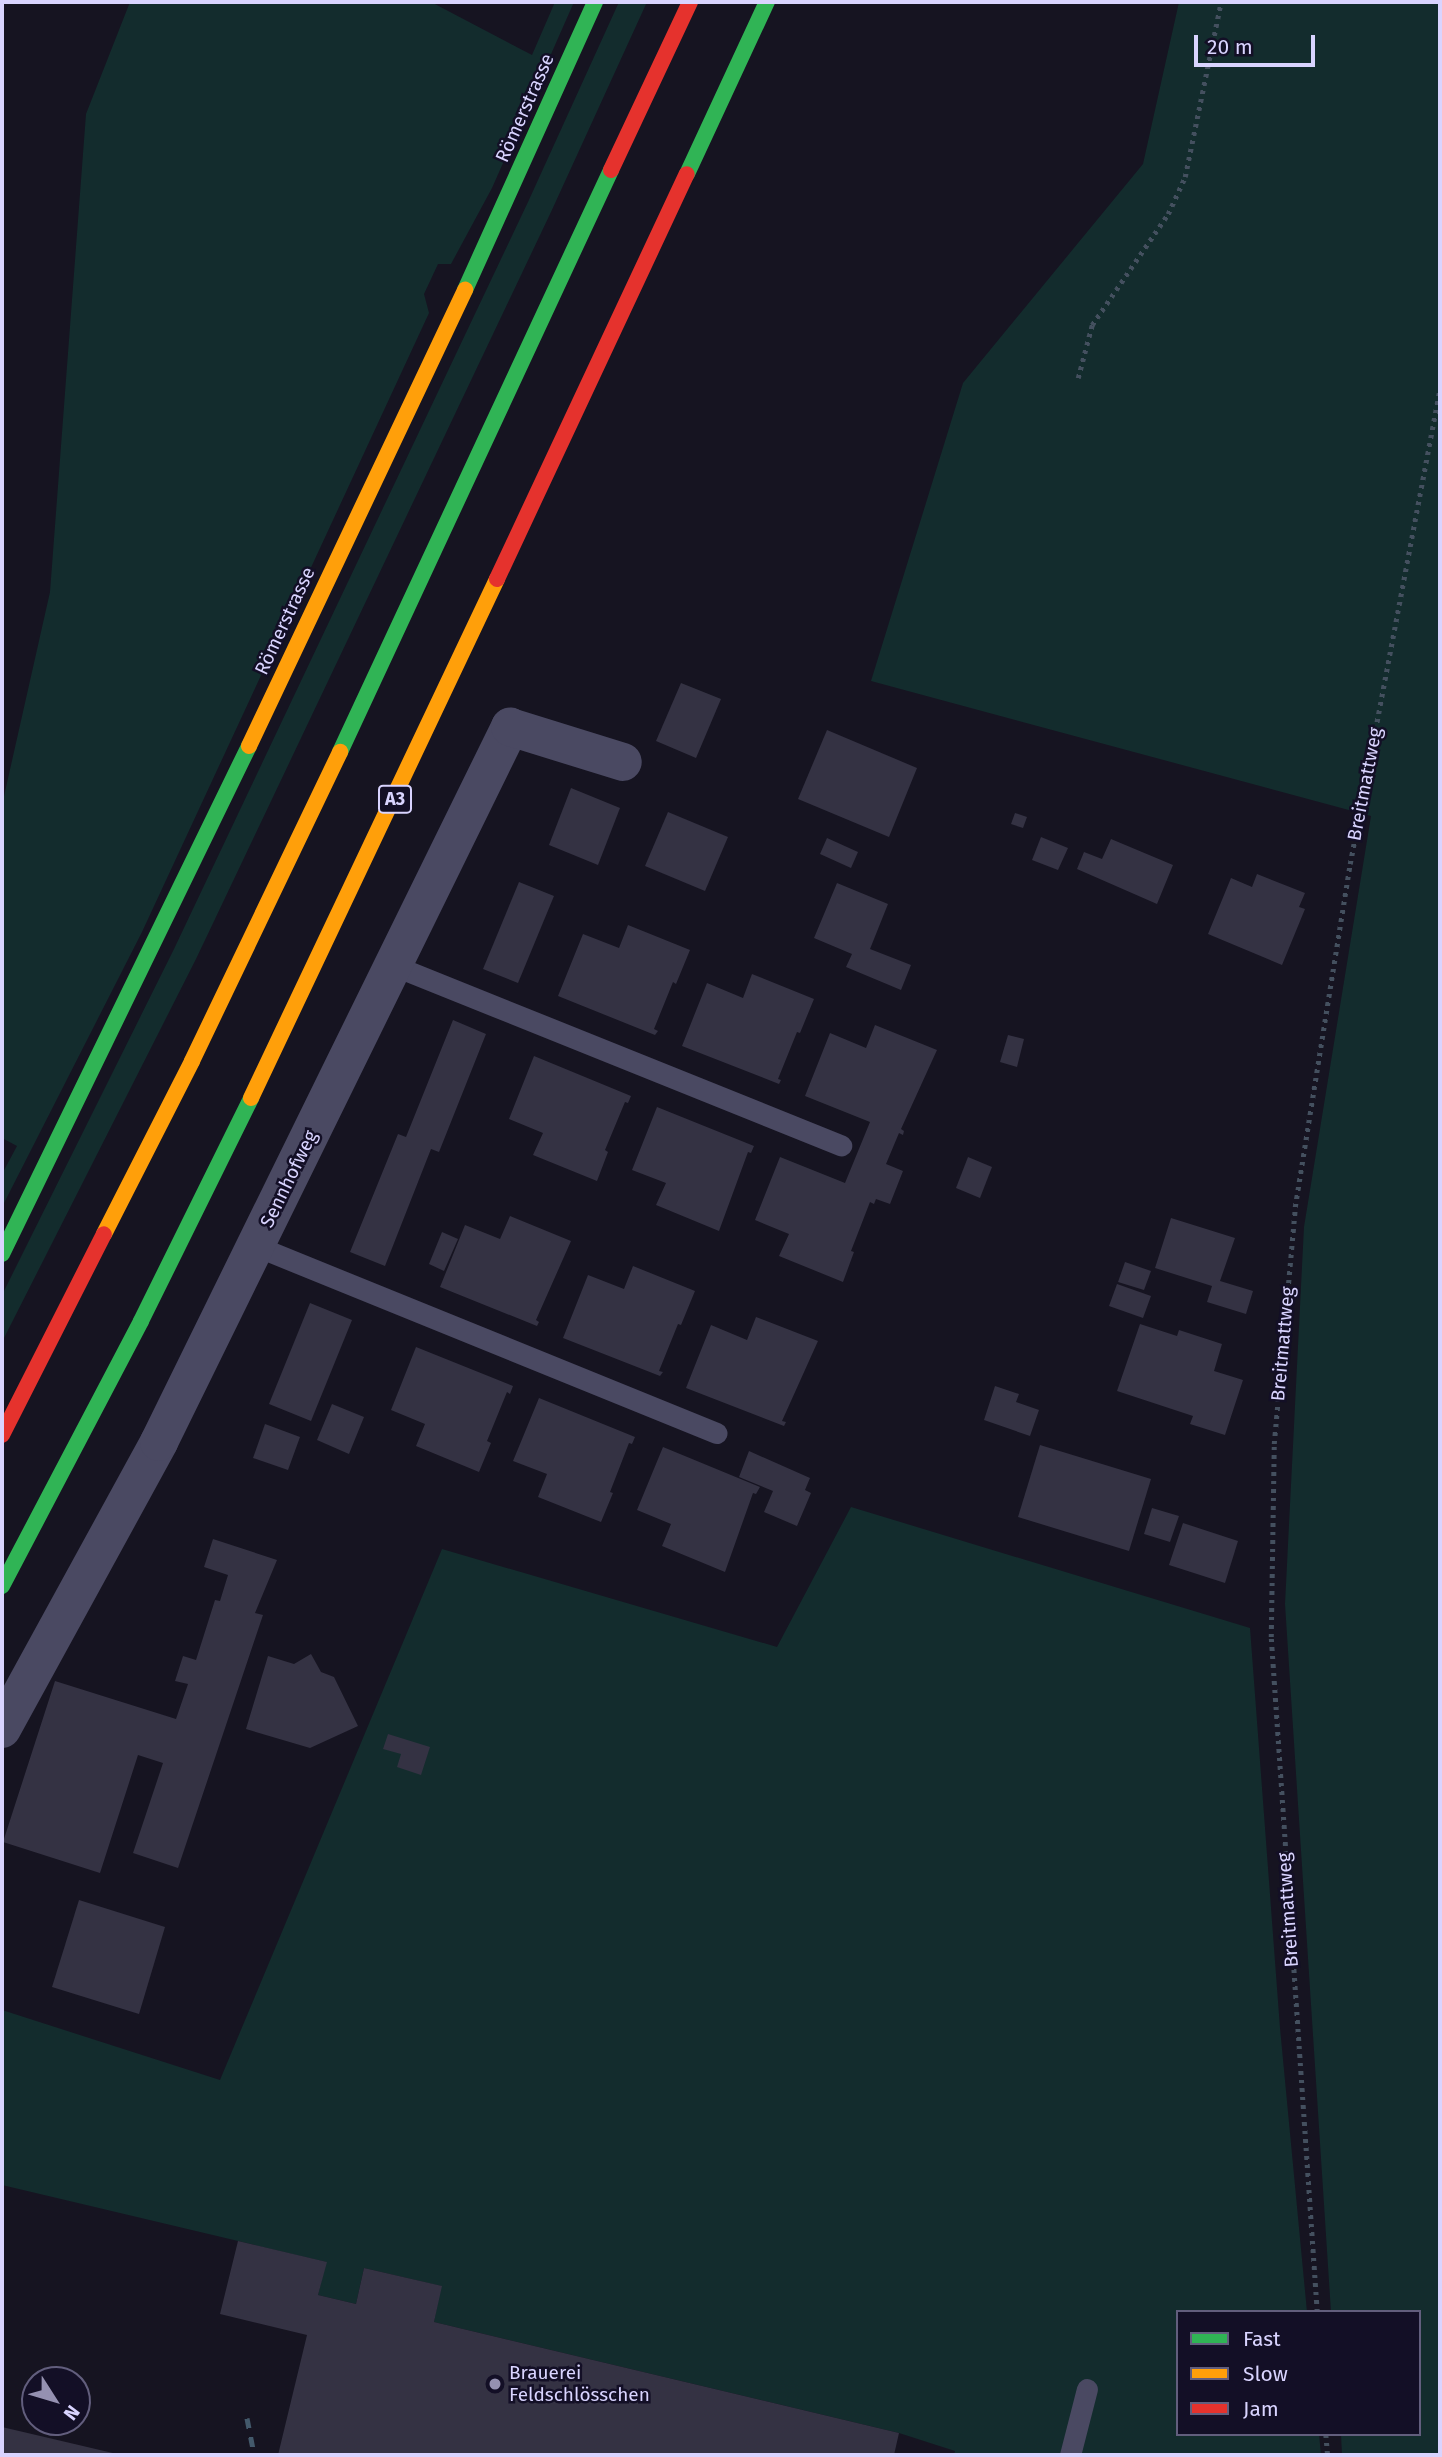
<!DOCTYPE html>
<meta charset="utf-8">
<style>
body{margin:0}
#map{position:relative;width:1442px;height:2457px;overflow:hidden;background:#161421;font-family:"Fira Sans",sans-serif}
div>[style]{position:absolute}
[style*='--x']{left:calc(var(--x)*1px);top:calc(var(--y)*1px);width:calc(var(--w)*1px);rotate:calc(var(--a)*1deg)}
.green>*{inset:0;background:#132c2d}
.building>*{inset:0;background:#343243}
.path>*{height:4.5px;margin-top:-2.25px;transform-origin:0;background:repeating-linear-gradient(90deg,#44505f 0 3.5px,transparent 0 8.5px)}
.lane>*{height:21px;margin:-10.5px;padding:0 10.5px;transform-origin:10.5px;border-radius:10.5px;background:#4a4962}
.street>*{height:38px;margin:-19px;padding:0 19px;transform-origin:19px;border-radius:19px;background:#4a4962}
.fast>*{height:16px;margin:-8px;padding:0 8px;transform-origin:8px;border-radius:8px;background:#30b455}
.slow>*{height:16px;margin:-8px;padding:0 8px;transform-origin:8px;border-radius:8px;background:#ff9f0a}
.jam>*{height:16px;margin:-8px;padding:0 8px;transform-origin:8px;border-radius:8px;background:#e5322d}
.rail>*{height:5px;margin-top:-2.5px;transform-origin:0;background:repeating-linear-gradient(90deg,#43596b 0 10px,transparent 0 19px)}
.dots>*{width:19px;height:19px;translate:-50% -50%;box-sizing:border-box;border:4px solid #130f26;border-radius:50%}
span{translate:-50% -50%;white-space:nowrap;text-align:center;line-height:1.15;-webkit-text-stroke:5px #130f26;paint-order:stroke}
.shield-label span{padding:2px 5px;background:#130f26;border:2px solid;border-radius:5px;-webkit-text-stroke-width:0}
.shield-label{font-size:18px;color:#d9d4ff;font-weight:700}
.street-label{font-size:19px;color:#d9d4ff}
.poi-label{font-size:19px;color:#d9d4ff}
.left{translate:0 -50%;text-align:left}
.frame{position:absolute;inset:0;border:4px solid #d9d4ff;pointer-events:none}
.legend{position:absolute;left:1176px;top:2310px;width:245px;height:126px;box-sizing:border-box;background:#130f26;border:2px solid #625e7d;margin:0;padding:9px 12px;list-style:none;font-size:21px;color:#d9d4ff}
.legend li{display:flex;align-items:center;gap:14px;height:35px}
.legend b{width:35px;border:2px solid #625e7d}
.north{position:absolute;left:21px;top:2366px;width:70px;height:70px;box-sizing:border-box;background:#130f26;border:2px solid #625e7d;border-radius:50%;rotate:127deg;font-size:19px;font-weight:700;line-height:28px;text-align:center;color:#d9d4ff}
.north::after{content:'';display:block;margin:auto;width:24px;height:32px;background:#9591b1;clip-path:polygon(50% 0,100% 100%,50% 72%,0 100%)}
.scale{position:absolute;left:1194px;top:35px;width:121px;height:32px;box-sizing:border-box;border:4px solid #d9d4ff;border-top:0;padding-left:9px;font-size:21px;line-height:24px;white-space:nowrap;color:#d9d4ff;-webkit-text-stroke:5px #130f26;paint-order:stroke}
</style>
<div id="map">
<div class="green">
<div style="clip-path:polygon(130px 2px,431px 2px,532px 55px,555px 2px,574px 2px,492px 188px,451px 264px,438px 264px,424px 294px,429px 313px,142px 932px,2px 1207px,2px 1174px,17px 1146px,2px 1138px,2px 805px,50px 592px,86px 114px)"></div>
<div style="clip-path:polygon(619px 2px,647px 2px,551px 212px,196px 959px,2px 1342px,2px 1295px,174px 949px,528px 202px)"></div>
<div style="clip-path:polygon(1179px 2px,1440px 2px,1440px 2455px,1342px 2455px,1341px 2434px,1419px 2434px,1419px 2312px,1331px 2312px,1285px 1604px,1304px 1227px,1371px 816px,871px 681px,963px 383px,1143px 164px)"></div>
<div style="clip-path:polygon(851px 1507px,1250px 1628px,1280px 2028px,1307px 2312px,1178px 2312px,1178px 2434px,1319px 2434px,1321px 2455px,954px 2455px,955px 2451px,899px 2433px,434px 2322px,441px 2286px,364px 2268px,356px 2304px,318px 2295px,326px 2262px,2px 2185px,2px 2010px,220px 2080px,442px 1549px,777px 1647px)"></div>
</div>
<div class="building">
<div style="clip-path:polygon(681px 683px,721px 699px,696px 758px,656px 741px)"></div>
<div style="clip-path:polygon(827px 730px,917px 768px,889px 837px,798px 799px)"></div>
<div style="clip-path:polygon(571px 788px,620px 808px,598px 865px,549px 845px)"></div>
<div style="clip-path:polygon(668px 812px,728px 837px,705px 891px,645px 866px)"></div>
<div style="clip-path:polygon(1015px 813px,1027px 817px,1023px 828px,1011px 824px)"></div>
<div style="clip-path:polygon(1041px 837px,1068px 848px,1058px 870px,1032px 860px)"></div>
<div style="clip-path:polygon(827px 838px,858px 852px,851px 868px,820px 854px)"></div>
<div style="clip-path:polygon(1111px 839px,1173px 865px,1157px 904px,1077px 869px,1084px 852px,1102px 859px)"></div>
<div style="clip-path:polygon(1257px 874px,1305px 893px,1299px 907px,1305px 909px,1282px 965px,1208px 934px,1231px 878px,1252px 887px)"></div>
<div style="clip-path:polygon(519px 882px,554px 896px,518px 983px,483px 969px)"></div>
<div style="clip-path:polygon(837px 883px,888px 904px,870px 949px,911px 965px,901px 990px,846px 967px,852px 954px,814px 938px)"></div>
<div style="clip-path:polygon(628px 925px,690px 950px,676px 984px,673px 982px,654px 1029px,658px 1031px,655px 1035px,558px 996px,583px 934px,619px 948px)"></div>
<div style="clip-path:polygon(752px 974px,814px 999px,800px 1033px,797px 1032px,778px 1079px,781px 1080px,779px 1084px,682px 1046px,707px 983px,743px 998px)"></div>
<div style="clip-path:polygon(453px 1020px,486px 1034px,439px 1152px,431px 1149px,385px 1266px,350px 1252px,398px 1134px,406px 1137px)"></div>
<div style="clip-path:polygon(875px 1025px,937px 1050px,901px 1129px,904px 1131px,903px 1135px,899px 1133px,886px 1164px,903px 1171px,890px 1204px,876px 1199px,874px 1204px,870px 1202px,851px 1251px,854px 1252px,843px 1282px,779px 1256px,789px 1234px,755px 1220px,780px 1157px,845px 1183px,870px 1122px,805px 1096px,830px 1033px,866px 1048px)"></div>
<div style="clip-path:polygon(1008px 1035px,1024px 1039px,1017px 1067px,1000px 1062px)"></div>
<div style="clip-path:polygon(534px 1056px,631px 1096px,628px 1103px,625px 1102px,605px 1150px,608px 1152px,597px 1181px,533px 1155px,543px 1133px,509px 1119px)"></div>
<div style="clip-path:polygon(657px 1107px,754px 1146px,751px 1153px,748px 1152px,719px 1231px,656px 1205px,666px 1183px,632px 1170px)"></div>
<div style="clip-path:polygon(968px 1157px,992px 1167px,980px 1198px,956px 1188px)"></div>
<div style="clip-path:polygon(510px 1216px,571px 1241px,536px 1320px,539px 1322px,537px 1326px,440px 1287px,465px 1225px,500px 1239px)"></div>
<div style="clip-path:polygon(1171px 1218px,1235px 1238px,1220px 1281px,1253px 1291px,1246px 1314px,1207px 1302px,1212px 1286px,1155px 1268px)"></div>
<div style="clip-path:polygon(442px 1232px,458px 1239px,444px 1271px,429px 1264px)"></div>
<div style="clip-path:polygon(1125px 1262px,1151px 1271px,1144px 1290px,1118px 1282px)"></div>
<div style="clip-path:polygon(633px 1266px,695px 1291px,681px 1325px,678px 1324px,659px 1371px,663px 1372px,660px 1376px,563px 1338px,588px 1275px,624px 1289px)"></div>
<div style="clip-path:polygon(1117px 1284px,1151px 1296px,1143px 1318px,1109px 1306px)"></div>
<div style="clip-path:polygon(310px 1303px,352px 1320px,311px 1421px,269px 1404px)"></div>
<div style="clip-path:polygon(756px 1317px,818px 1341px,782px 1421px,786px 1422px,784px 1426px,686px 1388px,711px 1325px,747px 1340px)"></div>
<div style="clip-path:polygon(1140px 1324px,1177px 1336px,1179px 1330px,1222px 1344px,1214px 1371px,1243px 1380px,1225px 1435px,1190px 1424px,1193px 1416px,1117px 1391px)"></div>
<div style="clip-path:polygon(416px 1347px,513px 1386px,510px 1394px,507px 1392px,487px 1441px,491px 1443px,479px 1472px,416px 1446px,425px 1424px,391px 1410px)"></div>
<div style="clip-path:polygon(995px 1386px,1019px 1394px,1016px 1402px,1039px 1410px,1030px 1436px,984px 1420px)"></div>
<div style="clip-path:polygon(539px 1398px,635px 1437px,632px 1444px,629px 1443px,610px 1492px,613px 1493px,601px 1522px,538px 1497px,547px 1474px,513px 1461px)"></div>
<div style="clip-path:polygon(332px 1404px,364px 1417px,349px 1454px,317px 1440px)"></div>
<div style="clip-path:polygon(265px 1424px,300px 1437px,288px 1470px,253px 1458px)"></div>
<div style="clip-path:polygon(1040px 1445px,1151px 1479px,1129px 1551px,1018px 1517px)"></div>
<div style="clip-path:polygon(663px 1447px,760px 1487px,756px 1494px,753px 1493px,725px 1572px,662px 1546px,671px 1524px,637px 1510px)"></div>
<div style="clip-path:polygon(749px 1451px,810px 1478px,805px 1490px,811px 1493px,797px 1526px,764px 1512px,773px 1491px,739px 1477px)"></div>
<div style="clip-path:polygon(1152px 1508px,1179px 1516px,1170px 1542px,1144px 1534px)"></div>
<div style="clip-path:polygon(1183px 1523px,1238px 1541px,1225px 1583px,1169px 1565px)"></div>
<div style="clip-path:polygon(213px 1539px,277px 1560px,255px 1613px,263px 1615px,178px 1868px,133px 1853px,163px 1763px,138px 1755px,100px 1873px,3px 1842px,55px 1681px,176px 1719px,188px 1684px,175px 1681px,183px 1656px,196px 1660px,215px 1600px,220px 1601px,228px 1575px,204px 1567px)"></div>
<div style="clip-path:polygon(311px 1654px,321px 1672px,334px 1677px,358px 1726px,310px 1748px,246px 1729px,268px 1656px,294px 1664px)"></div>
<div style="clip-path:polygon(388px 1734px,430px 1747px,421px 1775px,397px 1767px,401px 1754px,383px 1749px)"></div>
<div style="clip-path:polygon(79px 1900px,165px 1927px,139px 2014px,52px 1987px)"></div>
<div style="clip-path:polygon(238px 2241px,327px 2262px,318px 2295px,356px 2304px,364px 2268px,442px 2286px,434px 2322px,899px 2433px,894px 2455px,278px 2455px,307px 2335px,220px 2314px)"></div>
<div style="clip-path:polygon(2px 2427px,117px 2454px,116px 2455px,2px 2455px)"></div>
</div>
<div class="path">
<div style="--x:1078;--y:378;--w:55;--a:-75.2"></div>
<div style="--x:1092;--y:325;--w:135;--a:-55.6"></div>
<div style="--x:1168;--y:214;--w:41;--a:-65.3"></div>
<div style="--x:1185;--y:177;--w:179;--a:-78.4"></div>
<div style="--x:1317;--y:2312;--w:677;--a:-93.9"></div>
<div style="--x:1271;--y:1637;--w:193;--a:-89.1"></div>
<div style="--x:1274;--y:1444;--w:238;--a:-84.9"></div>
<div style="--x:1295;--y:1207;--w:347;--a:-80.9"></div>
<div style="--x:1350;--y:864;--w:484;--a:-79.3"></div>
<div style="--x:1326;--y:2434;--w:21;--a:85"></div>
</div>
<div class="lane">
<div style="--x:395;--y:966;--w:481;--a:21.9"></div>
<div style="--x:256;--y:1246;--w:497;--a:22.1"></div>
<div style="--x:1070;--y:2455;--w:68;--a:-75.6"></div>
</div>
<div class="street">
<div style="--x:2;--y:1729;--w:327;--a:-61.3"></div>
<div style="--x:159;--y:1442;--w:797;--a:-63.85"></div>
<div style="--x:510;--y:727;--w:118;--a:17.2"></div>
</div>
<div class="fast">
<div style="--x:687;--y:174;--w:190;--a:-65.1"></div>
<div style="--x:465;--y:290;--w:316;--a:-65.7"></div>
<div style="--x:340;--y:752;--w:642;--a:-65.03"></div>
<div style="--x:2;--y:1254;--w:565;--a:-64.07"></div>
<div style="--x:2;--y:1586;--w:299;--a:-62.3"></div>
<div style="--x:141;--y:1321;--w:249;--a:-63.7"></div>
</div>
<div class="slow">
<div style="--x:249;--y:746;--w:505;--a:-64.65"></div>
<div style="--x:251;--y:1098;--w:574;--a:-64.64"></div>
<div style="--x:104;--y:1234;--w:194;--a:-63"></div>
<div style="--x:192;--y:1061;--w:343;--a:-64.4"></div>
</div>
<div class="jam">
<div style="--x:611;--y:170;--w:186;--a:-64.8"></div>
<div style="--x:497;--y:579;--w:447;--a:-64.9"></div>
<div style="--x:2;--y:1435;--w:225;--a:-63.1"></div>
</div>
<div class="rail">
<div style="--x:247;--y:2418;--w:38;--a:79"></div>
</div>
<div class="dots">
<div style="left:495px;top:2384px;background:#9591b1"></div>
</div>
<div class="shield-label">
<span style="left:395px;top:799px">A3</span>
</div>
<div class="street-label">
<span style="left:525px;top:108px;rotate:-66deg">Römerstrasse</span>
<span style="left:285px;top:621px;rotate:-65deg">Römerstrasse</span>
<span style="left:1365px;top:784px;rotate:-79deg">Breitmattweg</span>
<span style="left:289px;top:1179px;rotate:-64deg">Sennhofweg</span>
<span style="left:1283px;top:1344px;rotate:-85deg">Breitmattweg</span>
<span style="left:1288px;top:1910px;rotate:-94deg">Breitmattweg</span>
</div>
<div class="poi-label">
<span class="left" style="left:509px;top:2384px">Brauerei<br>Feldschlösschen</span>
</div>
<div class="frame"></div>
<ul class="legend">
<li><b style="height:9px;background:#30b455"></b>Fast</li>
<li><b style="height:9px;background:#ff9f0a"></b>Slow</li>
<li><b style="height:9px;background:#e5322d"></b>Jam</li>
</ul>
<div class="north">N</div>
<div class="scale">20 m</div>
</div>
